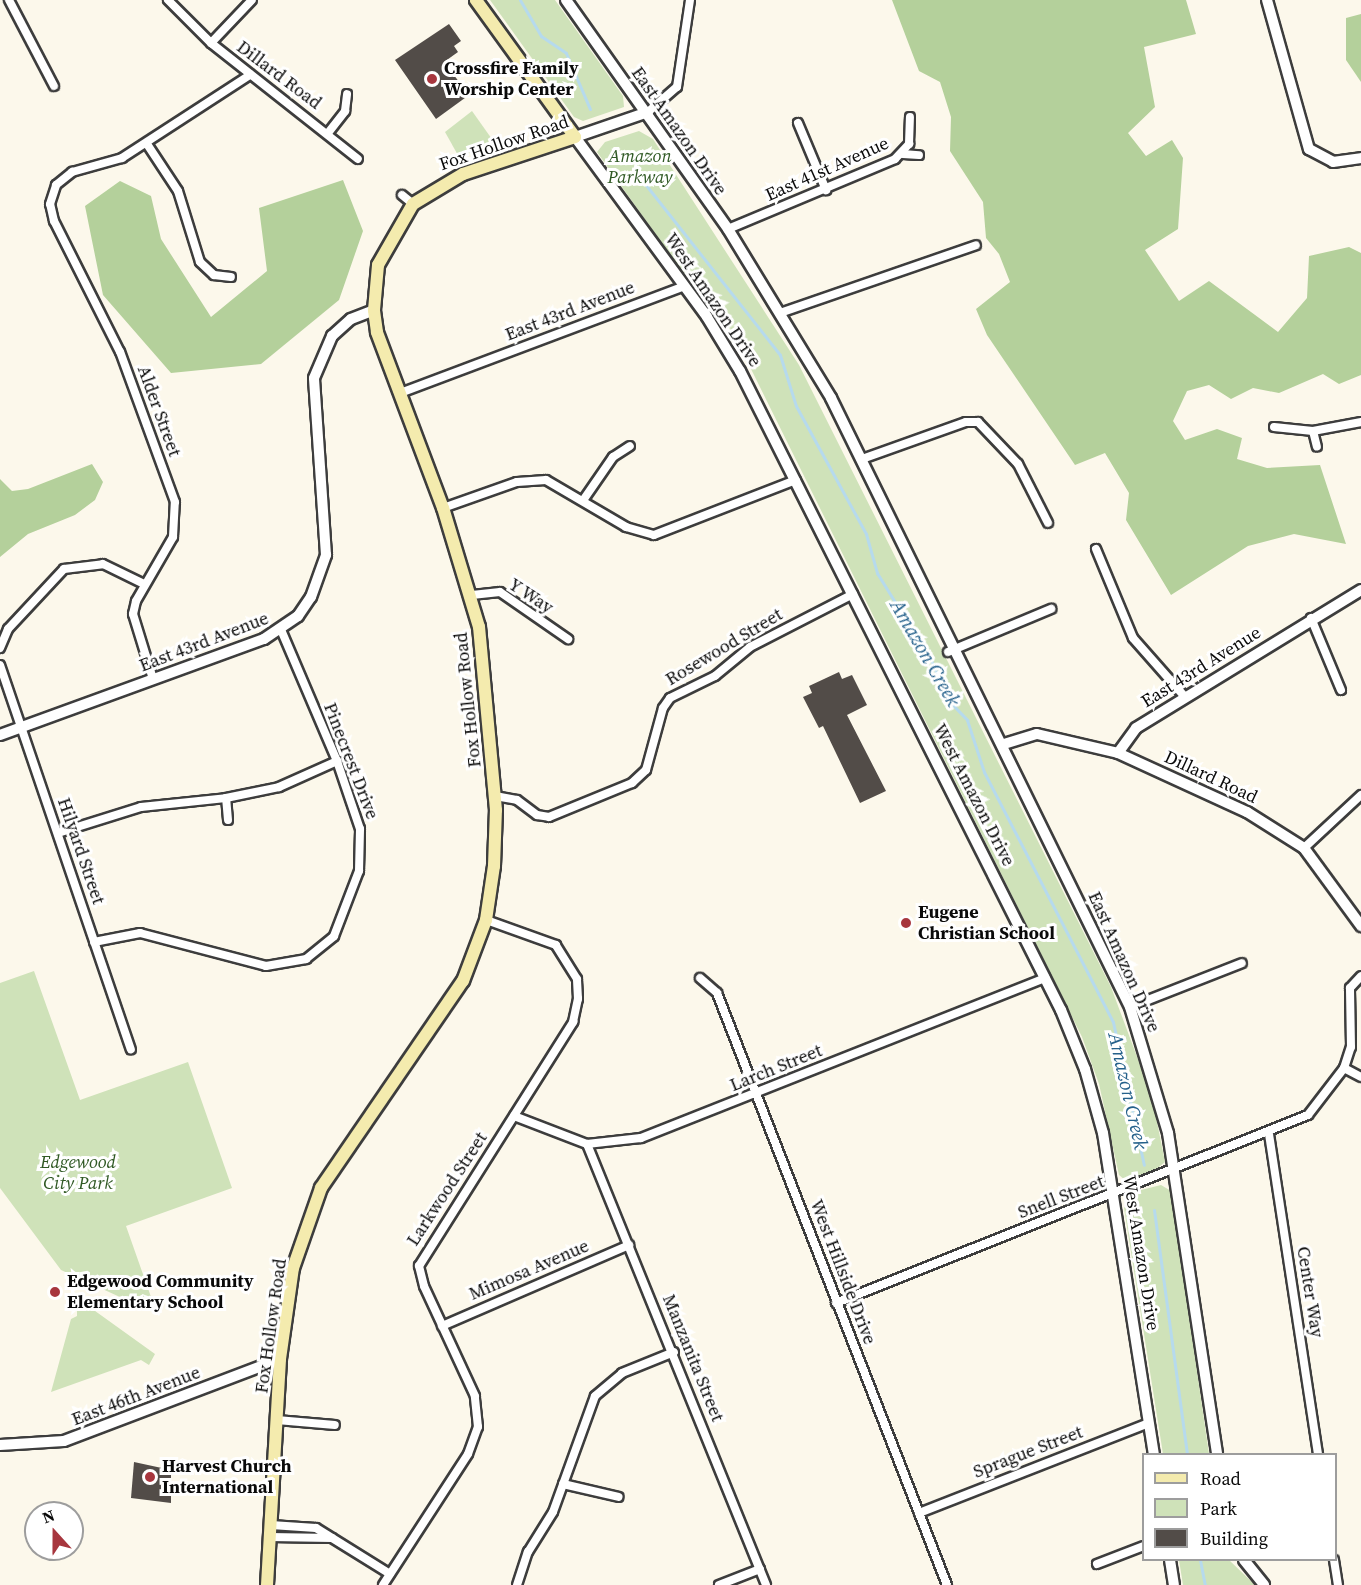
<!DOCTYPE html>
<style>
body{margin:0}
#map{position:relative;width:1361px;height:1585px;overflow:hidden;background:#fcf8eb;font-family:"Source Serif 4",serif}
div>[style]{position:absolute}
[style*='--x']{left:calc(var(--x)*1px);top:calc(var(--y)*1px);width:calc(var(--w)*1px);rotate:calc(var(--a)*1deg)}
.green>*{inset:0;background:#cfe2b9}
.forest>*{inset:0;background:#b4d09b}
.stream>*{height:3px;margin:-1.5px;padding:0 1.5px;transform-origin:1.5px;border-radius:1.5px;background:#b6daed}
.building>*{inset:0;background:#524c48}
.roads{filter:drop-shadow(2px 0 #3d3d3d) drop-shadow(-2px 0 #3d3d3d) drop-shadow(0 2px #3d3d3d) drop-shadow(0 -2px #3d3d3d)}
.minor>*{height:8px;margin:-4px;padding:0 4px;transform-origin:4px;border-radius:4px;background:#fff}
.tertiary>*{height:10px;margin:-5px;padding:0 5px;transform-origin:5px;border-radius:5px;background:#fff}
.secondary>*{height:12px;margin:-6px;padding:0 6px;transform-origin:6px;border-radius:6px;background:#f4ebae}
.dots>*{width:16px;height:16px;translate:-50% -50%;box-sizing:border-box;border:3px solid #fff;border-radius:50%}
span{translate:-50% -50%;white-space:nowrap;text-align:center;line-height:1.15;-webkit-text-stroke:6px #fff;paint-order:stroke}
.poi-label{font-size:18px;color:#0a0a0a;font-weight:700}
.left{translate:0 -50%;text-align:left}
.street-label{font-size:18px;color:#0a0a0a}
.park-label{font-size:18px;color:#305924;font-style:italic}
.water-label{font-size:20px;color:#25618b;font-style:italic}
.legend{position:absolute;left:1142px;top:1453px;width:195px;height:108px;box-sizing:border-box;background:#fff;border:2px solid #9d9d9d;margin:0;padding:8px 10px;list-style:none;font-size:18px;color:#0a0a0a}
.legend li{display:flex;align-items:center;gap:12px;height:30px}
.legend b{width:30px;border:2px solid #9d9d9d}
.north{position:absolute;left:24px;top:1501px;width:60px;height:60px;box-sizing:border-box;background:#fff;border:2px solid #9d9d9d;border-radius:50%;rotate:339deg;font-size:16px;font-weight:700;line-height:24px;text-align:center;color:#0a0a0a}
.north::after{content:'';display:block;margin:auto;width:21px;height:27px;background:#a7363e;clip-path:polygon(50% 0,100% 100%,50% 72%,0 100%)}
</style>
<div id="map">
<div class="green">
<div style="clip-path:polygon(490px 0,555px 0,623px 96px,624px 107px,583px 121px,574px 117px)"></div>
<div style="clip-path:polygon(472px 111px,494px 142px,459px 157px,445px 132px)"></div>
<div style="clip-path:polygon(639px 131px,653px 139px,799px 365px,1111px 987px,1152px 1097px,1165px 1162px,1150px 1174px,1126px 1181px,1119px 1175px,1099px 1084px,1082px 1037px,750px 367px,597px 152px,605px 142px)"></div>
<div style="clip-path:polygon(34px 971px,80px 1100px,188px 1062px,232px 1188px,126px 1226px,157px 1314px,61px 1270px,0 1188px,0 983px)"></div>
<div style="clip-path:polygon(1161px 1185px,1171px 1191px,1209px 1454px,1163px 1454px,1124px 1208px,1141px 1190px)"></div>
<div style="clip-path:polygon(77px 1298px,155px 1354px,149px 1365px,141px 1360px,51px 1392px,71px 1319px,77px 1316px)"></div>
<div style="clip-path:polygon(1179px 1560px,1229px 1560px,1255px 1585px,1183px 1585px)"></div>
</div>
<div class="forest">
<div style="clip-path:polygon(892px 0,1186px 0,1196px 34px,1144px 47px,1155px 107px,1128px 133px,1146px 156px,1172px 140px,1183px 158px,1178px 229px,1145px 250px,1179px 301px,1209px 281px,1278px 332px,1307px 298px,1309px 256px,1349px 247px,1361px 253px,1361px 375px,1339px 384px,1323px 374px,1279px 393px,1253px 388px,1231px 399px,1209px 385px,1187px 391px,1173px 421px,1185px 440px,1217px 429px,1242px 438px,1237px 459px,1267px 468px,1320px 465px,1346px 544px,1294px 534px,1248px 546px,1171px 595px,1126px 520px,1129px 493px,1105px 453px,1075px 465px,987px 335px,976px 309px,1010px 282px,999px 254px,986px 238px,983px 202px,950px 151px,951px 117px,940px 82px,919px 71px)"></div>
<div style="clip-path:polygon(1361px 14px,1361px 82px,1346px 60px,1346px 18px)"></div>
<div style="clip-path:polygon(343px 180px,363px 231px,339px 300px,261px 364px,171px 373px,103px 295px,85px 206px,120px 181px,151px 196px,161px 239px,211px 317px,267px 271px,259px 208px)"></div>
<div style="clip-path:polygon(92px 464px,103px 482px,95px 500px,75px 515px,28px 534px,0 557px,0 479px,12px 491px,28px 489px)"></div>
</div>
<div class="stream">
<div style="--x:520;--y:0;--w:42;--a:59.7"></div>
<div style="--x:541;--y:36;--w:30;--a:34"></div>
<div style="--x:566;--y:53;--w:61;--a:66.8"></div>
<div style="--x:638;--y:175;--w:229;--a:51.7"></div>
<div style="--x:780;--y:355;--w:53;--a:72.6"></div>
<div style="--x:796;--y:406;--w:146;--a:61.3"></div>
<div style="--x:866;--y:534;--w:41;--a:74.2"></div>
<div style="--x:877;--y:573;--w:102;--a:58.2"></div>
<div style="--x:931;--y:660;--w:43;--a:67"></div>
<div style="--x:948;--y:700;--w:28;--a:46"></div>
<div style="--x:967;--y:720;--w:55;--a:71.9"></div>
<div style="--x:984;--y:772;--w:281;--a:62.7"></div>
<div style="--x:1113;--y:1022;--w:146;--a:77.8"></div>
<div style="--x:1154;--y:1210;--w:246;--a:82.3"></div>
<div style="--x:1200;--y:1560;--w:25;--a:79"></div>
</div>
<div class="building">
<div style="clip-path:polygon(449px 24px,461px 41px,454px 46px,458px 52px,444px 62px,469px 95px,436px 119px,395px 60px)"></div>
<div style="clip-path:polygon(839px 672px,842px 679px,852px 675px,867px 705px,847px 715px,886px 791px,860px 803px,823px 726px,819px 728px,803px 697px,812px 693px,809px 686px)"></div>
<div style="clip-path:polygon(134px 1462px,171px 1470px,171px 1503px,131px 1498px)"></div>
</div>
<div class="roads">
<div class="minor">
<div style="--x:9;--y:0;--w:97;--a:62.4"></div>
<div style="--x:168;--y:0;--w:61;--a:45"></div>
<div style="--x:211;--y:43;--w:187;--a:38.3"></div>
<div style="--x:211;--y:43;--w:59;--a:-46.4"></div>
<div style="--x:648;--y:112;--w:38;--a:-41"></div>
<div style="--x:677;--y:87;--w:88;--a:-81.5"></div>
<div style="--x:798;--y:123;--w:73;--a:67.3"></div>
<div style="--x:328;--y:133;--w:28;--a:-52"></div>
<div style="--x:345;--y:111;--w:17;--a:-83"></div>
<div style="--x:147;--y:144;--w:56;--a:56.6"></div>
<div style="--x:178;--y:191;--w:74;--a:72.8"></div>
<div style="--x:200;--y:262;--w:19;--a:43"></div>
<div style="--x:214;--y:275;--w:17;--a:7"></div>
<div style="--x:903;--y:154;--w:16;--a:4"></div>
<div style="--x:402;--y:195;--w:14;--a:39"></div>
<div style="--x:728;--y:229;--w:181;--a:-22.7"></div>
<div style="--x:895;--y:159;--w:21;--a:-47"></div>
<div style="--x:909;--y:144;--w:27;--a:-88"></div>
<div style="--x:783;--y:312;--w:204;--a:-19.1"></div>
<div style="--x:400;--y:393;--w:303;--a:-20.6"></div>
<div style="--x:1274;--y:427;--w:39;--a:6"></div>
<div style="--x:1313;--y:431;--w:49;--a:-10.6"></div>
<div style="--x:1313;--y:431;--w:16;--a:76"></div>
<div style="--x:862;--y:459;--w:110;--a:-19.6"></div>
<div style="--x:966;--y:422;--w:12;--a:0"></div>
<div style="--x:978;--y:422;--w:58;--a:46.4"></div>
<div style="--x:1018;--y:464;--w:66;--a:63"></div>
<div style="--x:584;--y:499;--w:51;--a:-55.4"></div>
<div style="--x:613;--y:457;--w:20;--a:-33"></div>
<div style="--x:443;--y:508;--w:78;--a:-19.4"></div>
<div style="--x:517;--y:482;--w:29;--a:-4"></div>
<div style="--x:546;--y:480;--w:93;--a:30.4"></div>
<div style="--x:626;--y:527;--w:29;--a:16"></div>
<div style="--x:654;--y:535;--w:152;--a:-21.2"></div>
<div style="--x:1096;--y:549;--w:96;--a:67.4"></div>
<div style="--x:1133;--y:638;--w:79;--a:48.6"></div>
<div style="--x:472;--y:595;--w:28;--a:-6"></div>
<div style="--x:500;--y:592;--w:83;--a:34.7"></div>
<div style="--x:1311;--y:618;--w:78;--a:67.4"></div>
<div style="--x:0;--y:648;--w:21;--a:-67"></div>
<div style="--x:8;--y:629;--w:82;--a:-47"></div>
<div style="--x:64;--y:569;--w:39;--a:-7"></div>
<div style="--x:103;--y:564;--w:46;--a:26"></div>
<div style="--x:948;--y:652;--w:112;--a:-22.7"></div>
<div style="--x:0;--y:665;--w:406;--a:71.2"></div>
<div style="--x:153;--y:679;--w:68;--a:-107.1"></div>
<div style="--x:133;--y:614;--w:13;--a:-77"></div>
<div style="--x:136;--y:601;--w:74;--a:-60"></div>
<div style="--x:173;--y:537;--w:35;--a:-87"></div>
<div style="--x:175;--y:502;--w:160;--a:-110.1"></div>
<div style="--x:120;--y:352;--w:147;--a:-116.7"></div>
<div style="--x:54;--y:221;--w:17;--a:-103"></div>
<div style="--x:50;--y:204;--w:20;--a:-72"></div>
<div style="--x:56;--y:185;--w:21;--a:-39"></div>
<div style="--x:72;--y:172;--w:52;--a:-15.6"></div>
<div style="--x:122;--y:158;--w:153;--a:-33"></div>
<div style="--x:495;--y:796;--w:22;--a:10"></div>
<div style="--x:517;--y:800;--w:25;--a:37"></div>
<div style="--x:537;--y:815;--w:12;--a:9"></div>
<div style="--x:549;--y:817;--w:90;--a:-22.3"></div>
<div style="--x:632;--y:783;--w:19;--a:-43"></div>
<div style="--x:646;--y:770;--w:64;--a:-74.7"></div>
<div style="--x:663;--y:708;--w:12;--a:-55"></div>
<div style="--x:670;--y:698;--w:50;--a:-26.1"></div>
<div style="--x:715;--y:676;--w:45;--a:-39.6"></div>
<div style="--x:750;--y:647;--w:116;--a:-27.2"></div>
<div style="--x:228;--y:820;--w:22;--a:-95"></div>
<div style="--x:226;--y:798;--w:54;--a:-11.7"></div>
<div style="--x:279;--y:787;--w:64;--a:-24.1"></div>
<div style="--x:58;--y:833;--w:87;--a:-17.4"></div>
<div style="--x:141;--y:807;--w:85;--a:-6"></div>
<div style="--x:1304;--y:848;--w:78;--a:-42.9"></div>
<div style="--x:94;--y:942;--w:47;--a:-11.1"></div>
<div style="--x:140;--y:933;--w:130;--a:14.7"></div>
<div style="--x:266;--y:966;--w:41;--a:-9.9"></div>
<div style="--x:306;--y:959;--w:36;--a:-39"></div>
<div style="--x:334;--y:936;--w:70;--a:-69"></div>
<div style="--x:359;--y:871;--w:42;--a:-88.6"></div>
<div style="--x:360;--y:829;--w:72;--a:-108.7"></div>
<div style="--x:337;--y:761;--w:142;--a:-113.1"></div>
<div style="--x:700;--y:978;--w:23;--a:41"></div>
<div style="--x:717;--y:993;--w:635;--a:68.77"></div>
<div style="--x:1130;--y:1007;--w:120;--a:-21.4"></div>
<div style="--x:1344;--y:1068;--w:19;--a:28"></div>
<div style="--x:514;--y:1116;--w:78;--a:21"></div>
<div style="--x:587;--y:1144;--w:54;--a:-6.3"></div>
<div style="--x:641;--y:1138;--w:435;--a:-21.6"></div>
<div style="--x:1269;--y:1134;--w:324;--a:81.3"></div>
<div style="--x:587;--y:1144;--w:476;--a:67.9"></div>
<div style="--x:836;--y:1303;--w:508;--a:-21.72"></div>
<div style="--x:1308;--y:1115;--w:59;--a:-52.5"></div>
<div style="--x:1344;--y:1068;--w:22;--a:-72"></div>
<div style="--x:1351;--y:1047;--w:59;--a:-91"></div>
<div style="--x:1350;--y:988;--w:16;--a:-47"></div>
<div style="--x:442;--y:1326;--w:204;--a:-23.4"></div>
<div style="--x:277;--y:1420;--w:58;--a:4.9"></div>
<div style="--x:563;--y:1484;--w:57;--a:13.1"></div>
<div style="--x:919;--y:1513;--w:247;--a:-21.4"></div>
<div style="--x:271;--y:1525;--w:45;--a:3.8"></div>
<div style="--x:316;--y:1528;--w:87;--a:31.9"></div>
<div style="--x:270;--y:1537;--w:62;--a:0.9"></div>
<div style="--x:1334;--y:1560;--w:25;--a:81"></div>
<div style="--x:1097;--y:1564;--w:50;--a:-21"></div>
<div style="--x:383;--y:1585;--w:156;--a:-57"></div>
<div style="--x:468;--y:1454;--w:29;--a:-70"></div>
<div style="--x:478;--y:1427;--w:31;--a:-96"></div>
<div style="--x:475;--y:1396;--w:121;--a:-114.9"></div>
<div style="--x:424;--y:1286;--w:21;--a:-104"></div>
<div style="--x:419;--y:1266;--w:289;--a:-57.7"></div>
<div style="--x:573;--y:1022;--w:24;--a:-78"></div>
<div style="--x:578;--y:999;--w:20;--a:-93"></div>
<div style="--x:577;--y:979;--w:40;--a:-122"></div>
<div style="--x:556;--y:945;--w:74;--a:-160.3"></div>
<div style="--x:517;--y:1585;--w:35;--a:-72"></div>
<div style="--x:528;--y:1552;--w:47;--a:-58"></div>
<div style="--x:553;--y:1512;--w:123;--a:-70.1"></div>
<div style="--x:595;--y:1396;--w:35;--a:-40"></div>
<div style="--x:622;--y:1373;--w:56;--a:-22"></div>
<div style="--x:719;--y:1585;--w:44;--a:-21.3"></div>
</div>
<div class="tertiary">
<div style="--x:566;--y:0;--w:281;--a:54.7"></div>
<div style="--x:728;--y:229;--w:198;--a:58.6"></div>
<div style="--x:831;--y:398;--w:678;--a:63.85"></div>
<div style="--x:1130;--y:1007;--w:132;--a:73.2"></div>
<div style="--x:1168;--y:1133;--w:325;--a:81.3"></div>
<div style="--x:1267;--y:0;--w:155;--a:74.3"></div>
<div style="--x:1309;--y:149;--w:27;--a:28"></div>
<div style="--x:1333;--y:162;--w:28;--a:-8"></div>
<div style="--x:648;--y:112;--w:77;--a:161.1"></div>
<div style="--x:575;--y:137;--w:223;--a:53.7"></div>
<div style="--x:707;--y:317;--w:63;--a:58.6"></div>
<div style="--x:740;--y:371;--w:715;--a:63.33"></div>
<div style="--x:1061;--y:1010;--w:64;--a:67.9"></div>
<div style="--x:1085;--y:1069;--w:66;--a:74.3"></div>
<div style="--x:1103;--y:1133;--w:325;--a:81"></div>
<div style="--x:0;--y:735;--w:281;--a:-20"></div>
<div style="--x:264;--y:639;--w:41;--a:-34.1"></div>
<div style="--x:298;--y:616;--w:23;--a:-56"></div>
<div style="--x:311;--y:597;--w:45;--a:-70.3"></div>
<div style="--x:326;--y:555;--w:177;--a:-93.9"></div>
<div style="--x:314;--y:378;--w:46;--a:-66.8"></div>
<div style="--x:332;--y:336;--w:25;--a:-42"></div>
<div style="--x:351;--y:319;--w:25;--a:-21"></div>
<div style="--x:1004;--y:744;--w:34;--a:-17"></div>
<div style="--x:1037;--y:734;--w:83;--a:13.2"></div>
<div style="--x:1118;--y:753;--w:142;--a:24.6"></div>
<div style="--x:1247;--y:812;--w:67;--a:32.3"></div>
<div style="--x:1304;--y:848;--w:97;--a:53.8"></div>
<div style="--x:1118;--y:753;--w:31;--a:-54"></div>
<div style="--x:1136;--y:728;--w:264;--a:-31.5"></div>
<div style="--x:0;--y:1445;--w:64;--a:-3.6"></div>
<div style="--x:64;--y:1441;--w:231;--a:-20.8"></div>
<div style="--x:1170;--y:1560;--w:25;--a:81"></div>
<div style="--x:1244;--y:1560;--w:32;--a:51"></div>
</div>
<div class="secondary">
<div style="--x:267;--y:1585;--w:226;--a:-86.7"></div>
<div style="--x:280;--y:1359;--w:92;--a:-81.9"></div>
<div style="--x:293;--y:1268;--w:85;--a:-70.7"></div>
<div style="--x:321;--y:1188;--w:251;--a:-55.6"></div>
<div style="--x:463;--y:981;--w:65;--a:-69.3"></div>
<div style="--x:486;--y:920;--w:55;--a:-81.6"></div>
<div style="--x:494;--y:866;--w:56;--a:-88"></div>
<div style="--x:496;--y:810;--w:184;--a:-95.3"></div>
<div style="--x:479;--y:627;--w:124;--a:-106.8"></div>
<div style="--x:443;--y:508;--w:188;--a:-110.6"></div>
<div style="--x:377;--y:332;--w:22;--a:-98"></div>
<div style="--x:374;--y:310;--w:45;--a:-84.9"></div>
<div style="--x:378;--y:265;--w:70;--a:-60.2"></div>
<div style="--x:413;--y:204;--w:58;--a:-31"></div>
<div style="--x:463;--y:174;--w:118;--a:-18.3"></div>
<div style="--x:575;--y:137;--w:169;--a:-125.9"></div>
</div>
</div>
<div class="dots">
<div style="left:432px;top:79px;background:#a7363e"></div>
<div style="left:906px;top:923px;background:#a7363e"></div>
<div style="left:55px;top:1292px;background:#a7363e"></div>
<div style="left:150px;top:1477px;background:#a7363e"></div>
</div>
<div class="poi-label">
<span class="left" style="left:444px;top:79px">Crossfire Family<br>Worship Center</span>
<span class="left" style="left:918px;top:923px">Eugene<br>Christian School</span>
<span class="left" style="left:67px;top:1292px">Edgewood Community<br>Elementary School</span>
<span class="left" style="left:162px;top:1477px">Harvest Church<br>International</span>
</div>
<div class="street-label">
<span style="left:279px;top:75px;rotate:37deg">Dillard Road</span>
<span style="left:679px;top:131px;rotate:55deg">East Amazon Drive</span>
<span style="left:504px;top:143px;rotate:-19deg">Fox Hollow Road</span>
<span style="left:827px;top:169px;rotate:-24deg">East 41st Avenue</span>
<span style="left:713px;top:300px;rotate:56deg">West Amazon Drive</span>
<span style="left:570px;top:311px;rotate:-21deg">East 43rd Avenue</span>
<span style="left:159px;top:411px;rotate:70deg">Alder Street</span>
<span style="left:531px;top:596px;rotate:33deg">Y Way</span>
<span style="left:204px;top:642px;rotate:-21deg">East 43rd Avenue</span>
<span style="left:724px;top:647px;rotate:-31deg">Rosewood Street</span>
<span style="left:1201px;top:667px;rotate:-32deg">East 43rd Avenue</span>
<span style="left:468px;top:700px;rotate:-96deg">Fox Hollow Road</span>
<span style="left:351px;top:761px;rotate:69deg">Pinecrest Drive</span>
<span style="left:1211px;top:777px;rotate:25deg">Dillard Road</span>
<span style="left:974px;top:795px;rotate:63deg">West Amazon Drive</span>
<span style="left:81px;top:851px;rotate:71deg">Hilyard Street</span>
<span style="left:1124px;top:962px;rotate:66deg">East Amazon Drive</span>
<span style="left:776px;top:1068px;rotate:-22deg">Larch Street</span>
<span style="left:447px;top:1189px;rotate:-57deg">Larkwood Street</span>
<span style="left:1061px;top:1197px;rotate:-21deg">Snell Street</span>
<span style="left:1141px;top:1253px;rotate:81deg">West Amazon Drive</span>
<span style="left:529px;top:1270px;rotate:-23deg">Mimosa Avenue</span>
<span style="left:843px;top:1272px;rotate:69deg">West Hillside Drive</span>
<span style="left:1310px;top:1292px;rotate:81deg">Center Way</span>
<span style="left:271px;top:1326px;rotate:-82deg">Fox Hollow Road</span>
<span style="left:693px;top:1358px;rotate:68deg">Manzanita Street</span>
<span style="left:136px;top:1396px;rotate:-21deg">East 46th Avenue</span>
<span style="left:1028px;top:1452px;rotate:-21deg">Sprague Street</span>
</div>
<div class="park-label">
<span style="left:640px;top:167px">Amazon<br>Parkway</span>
<span style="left:78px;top:1173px">Edgewood<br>City Park</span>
</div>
<div class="water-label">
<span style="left:925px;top:653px;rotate:60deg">Amazon Creek</span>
<span style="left:1128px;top:1091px;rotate:77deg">Amazon Creek</span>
</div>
<ul class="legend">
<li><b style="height:8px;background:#f4ebae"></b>Road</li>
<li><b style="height:16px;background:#cfe2b9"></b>Park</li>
<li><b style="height:16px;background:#524c48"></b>Building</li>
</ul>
<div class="north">N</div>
</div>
